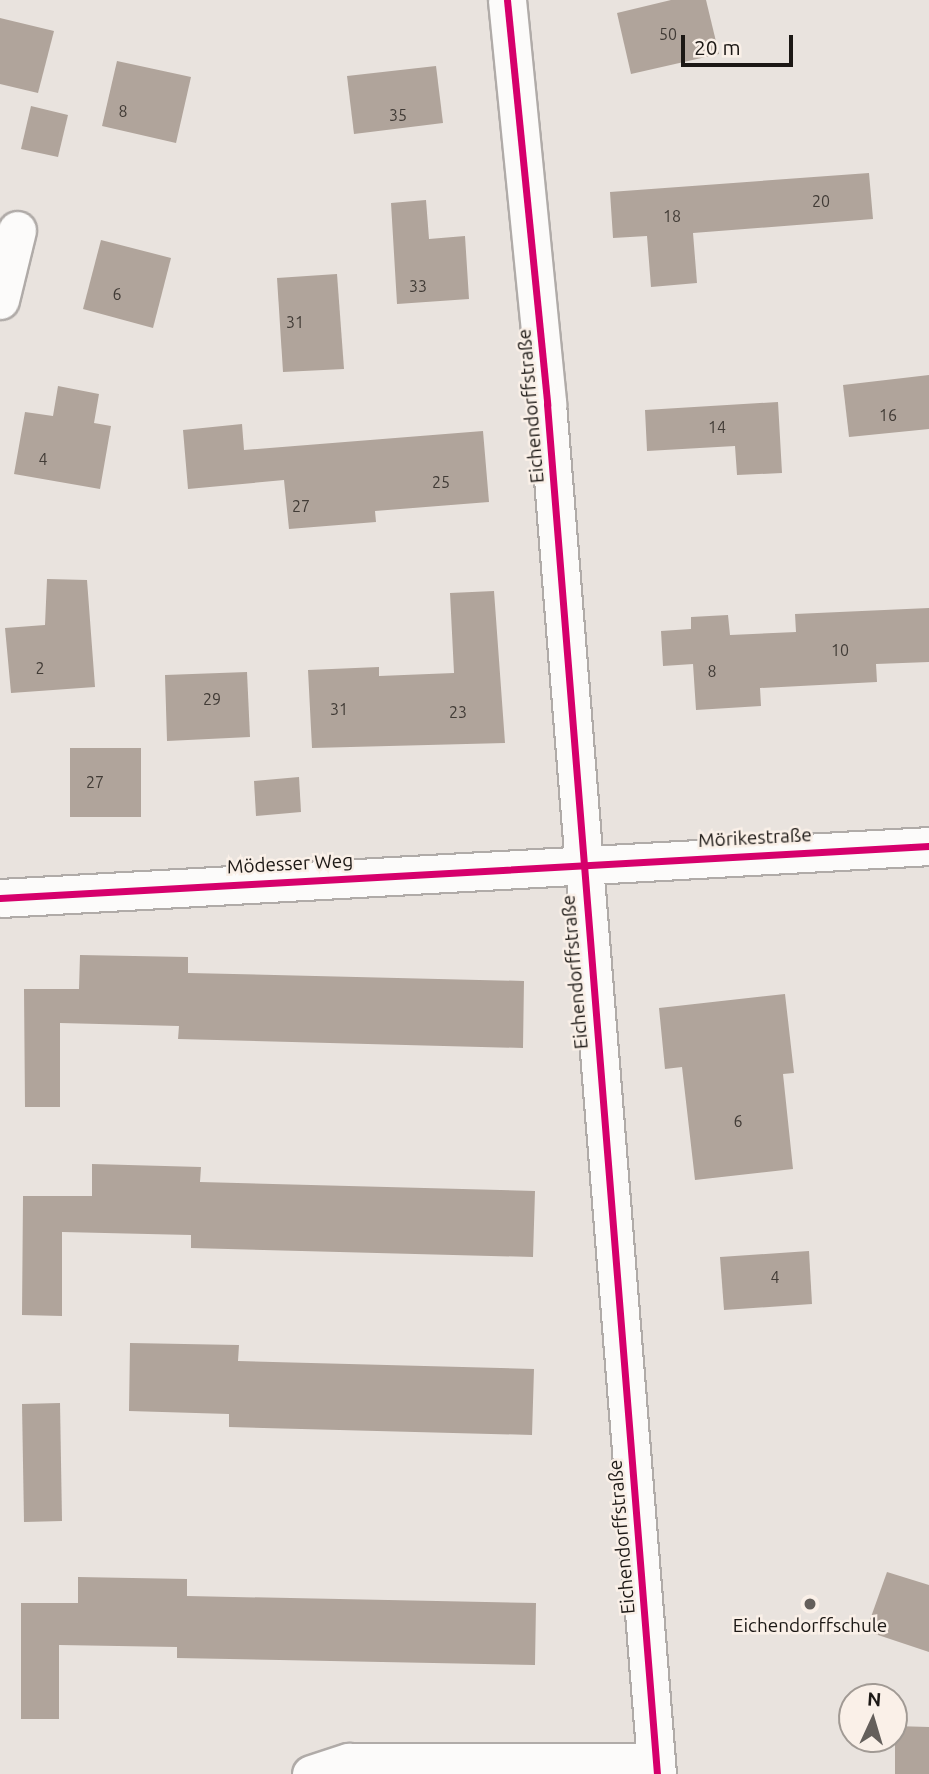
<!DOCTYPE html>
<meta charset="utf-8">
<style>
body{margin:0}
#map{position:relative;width:929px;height:1774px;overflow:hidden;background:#e9e3de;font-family:Ubuntu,sans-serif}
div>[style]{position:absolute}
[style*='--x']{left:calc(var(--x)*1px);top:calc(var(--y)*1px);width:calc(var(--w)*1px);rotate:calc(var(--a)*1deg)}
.building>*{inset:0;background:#b0a49b}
.roads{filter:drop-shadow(2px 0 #b0aba8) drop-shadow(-2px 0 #b0aba8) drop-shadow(0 2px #b0aba8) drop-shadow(0 -2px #b0aba8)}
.street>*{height:37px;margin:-18.5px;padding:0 18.5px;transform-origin:18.5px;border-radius:18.5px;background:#fcfbfa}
.cycleway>*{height:7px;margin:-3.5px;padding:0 3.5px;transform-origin:3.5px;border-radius:3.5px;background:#d6006c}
.dots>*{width:19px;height:19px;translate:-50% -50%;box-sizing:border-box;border:4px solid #faf0e8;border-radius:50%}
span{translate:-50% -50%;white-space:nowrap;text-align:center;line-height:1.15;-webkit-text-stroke:5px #faf0e8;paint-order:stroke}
.number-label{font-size:16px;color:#413b36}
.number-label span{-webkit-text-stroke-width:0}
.street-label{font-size:19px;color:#1c1815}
.poi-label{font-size:19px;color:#1c1815}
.north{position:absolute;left:838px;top:1683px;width:70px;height:70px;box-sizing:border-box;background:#faf0e8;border:2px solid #a19a94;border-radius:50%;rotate:4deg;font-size:19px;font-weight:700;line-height:28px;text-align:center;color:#1c1815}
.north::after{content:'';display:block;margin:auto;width:24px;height:32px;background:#645f5b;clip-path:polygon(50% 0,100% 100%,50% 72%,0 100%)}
.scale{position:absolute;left:681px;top:35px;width:112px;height:32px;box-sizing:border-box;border:4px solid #1c1815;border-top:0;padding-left:9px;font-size:21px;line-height:24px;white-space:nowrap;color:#1c1815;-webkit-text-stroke:5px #faf0e8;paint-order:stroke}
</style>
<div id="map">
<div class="building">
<div style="clip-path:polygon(671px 0,706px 0,719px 54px,631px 74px,617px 13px)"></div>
<div style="clip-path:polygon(0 18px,54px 31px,38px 93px,0 84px)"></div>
<div style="clip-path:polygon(117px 61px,191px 77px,176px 143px,102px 126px)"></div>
<div style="clip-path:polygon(436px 66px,443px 123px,354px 134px,347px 76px)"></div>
<div style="clip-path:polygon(31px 106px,68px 115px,58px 157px,21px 149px)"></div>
<div style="clip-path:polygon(869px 173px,873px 219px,693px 233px,697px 283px,651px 287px,647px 236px,613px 238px,610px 192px)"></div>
<div style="clip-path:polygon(426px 200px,429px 239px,465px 236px,469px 299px,397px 304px,391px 203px)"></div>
<div style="clip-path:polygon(101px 240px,171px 258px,153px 328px,83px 309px)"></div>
<div style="clip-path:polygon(337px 274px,344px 369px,283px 372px,277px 278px)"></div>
<div style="clip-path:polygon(929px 375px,929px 429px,849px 437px,843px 385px)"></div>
<div style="clip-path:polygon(58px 386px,99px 394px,94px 423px,111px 426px,100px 489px,14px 474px,25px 412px,53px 416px)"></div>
<div style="clip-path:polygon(778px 402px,782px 473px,737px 475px,735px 446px,647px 451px,645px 410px)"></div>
<div style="clip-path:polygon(242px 424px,244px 450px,483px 431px,489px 502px,375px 511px,376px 522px,289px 529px,284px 480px,188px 489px,183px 430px)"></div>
<div style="clip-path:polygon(47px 579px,87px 580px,95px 687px,11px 693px,5px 628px,45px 625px)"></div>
<div style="clip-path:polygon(494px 591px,505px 743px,312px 748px,308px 670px,379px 667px,379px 676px,454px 673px,450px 593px)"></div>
<div style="clip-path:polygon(929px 608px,929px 662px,876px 664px,877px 682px,760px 688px,761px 706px,696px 710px,693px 664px,663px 666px,661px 631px,691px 629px,691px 617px,728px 615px,730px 635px,796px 632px,795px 614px)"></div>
<div style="clip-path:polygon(247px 672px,250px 737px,167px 741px,165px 675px)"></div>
<div style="clip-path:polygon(70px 748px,141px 748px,141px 817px,70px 817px)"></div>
<div style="clip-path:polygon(299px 777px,301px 812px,256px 816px,254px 781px)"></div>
<div style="clip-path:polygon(80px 955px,188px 957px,188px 973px,524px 981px,523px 1048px,178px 1039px,179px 1026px,60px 1023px,60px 1107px,25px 1107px,24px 989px,79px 989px)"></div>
<div style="clip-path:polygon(785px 994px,794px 1073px,783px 1074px,793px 1169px,695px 1180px,682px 1067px,665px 1069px,659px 1008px)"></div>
<div style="clip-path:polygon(92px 1164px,201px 1167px,200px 1182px,535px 1191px,533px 1257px,191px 1248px,191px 1235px,62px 1232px,62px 1316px,22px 1315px,23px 1196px,92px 1196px)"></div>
<div style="clip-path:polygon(809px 1251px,812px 1304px,724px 1310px,720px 1257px)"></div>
<div style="clip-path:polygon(130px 1343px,239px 1345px,238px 1361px,534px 1369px,532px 1435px,229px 1427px,229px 1414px,129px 1411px)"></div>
<div style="clip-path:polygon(60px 1403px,62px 1521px,24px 1522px,22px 1404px)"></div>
<div style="clip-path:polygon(887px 1572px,929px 1585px,929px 1652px,866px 1631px)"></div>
<div style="clip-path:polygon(78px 1577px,187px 1579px,187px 1596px,536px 1603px,535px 1665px,177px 1658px,177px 1647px,59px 1645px,59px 1719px,21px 1719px,21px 1603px,78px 1603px)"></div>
<div style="clip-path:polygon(895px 1726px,929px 1727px,929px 1774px,895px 1774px)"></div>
</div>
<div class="roads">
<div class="street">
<div style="--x:507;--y:0;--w:406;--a:84.3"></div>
<div style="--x:547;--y:404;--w:1374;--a:85.41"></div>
<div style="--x:0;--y:300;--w:72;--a:-76.3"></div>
<div style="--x:0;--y:898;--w:930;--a:-3.2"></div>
<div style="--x:311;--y:1774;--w:40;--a:-18"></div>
<div style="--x:349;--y:1762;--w:307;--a:0"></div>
</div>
</div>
<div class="cycleway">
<div style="--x:507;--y:0;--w:406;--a:84.3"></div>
<div style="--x:547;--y:404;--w:1374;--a:85.41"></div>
<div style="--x:0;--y:898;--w:930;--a:-3.2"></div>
</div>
<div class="dots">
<div style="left:810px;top:1604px;background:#645f5b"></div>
</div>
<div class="number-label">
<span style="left:668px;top:34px">50</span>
<span style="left:123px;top:111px">8</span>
<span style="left:398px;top:115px">35</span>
<span style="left:821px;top:201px">20</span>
<span style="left:672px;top:216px">18</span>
<span style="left:418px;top:286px">33</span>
<span style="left:117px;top:294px">6</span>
<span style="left:295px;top:322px">31</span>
<span style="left:888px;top:415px">16</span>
<span style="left:717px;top:427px">14</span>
<span style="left:43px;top:459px">4</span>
<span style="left:441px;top:482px">25</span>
<span style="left:301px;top:506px">27</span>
<span style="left:840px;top:650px">10</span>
<span style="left:40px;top:668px">2</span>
<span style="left:712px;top:671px">8</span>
<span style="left:212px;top:699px">29</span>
<span style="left:339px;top:709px">31</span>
<span style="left:458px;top:712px">23</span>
<span style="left:95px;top:782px">27</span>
<span style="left:738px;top:1121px">6</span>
<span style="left:775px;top:1277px">4</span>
</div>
<div class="street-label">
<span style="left:531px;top:406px;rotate:-95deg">Eichendorffstraße</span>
<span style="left:755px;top:838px;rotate:-3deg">Mörikestraße</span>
<span style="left:290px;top:864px;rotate:-3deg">Mödesser Weg</span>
<span style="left:575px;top:972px;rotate:-95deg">Eichendorffstraße</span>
<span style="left:622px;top:1537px;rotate:-95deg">Eichendorffstraße</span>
</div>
<div class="poi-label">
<span style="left:810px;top:1626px">Eichendorffschule</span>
</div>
<div class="north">N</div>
<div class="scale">20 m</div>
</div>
